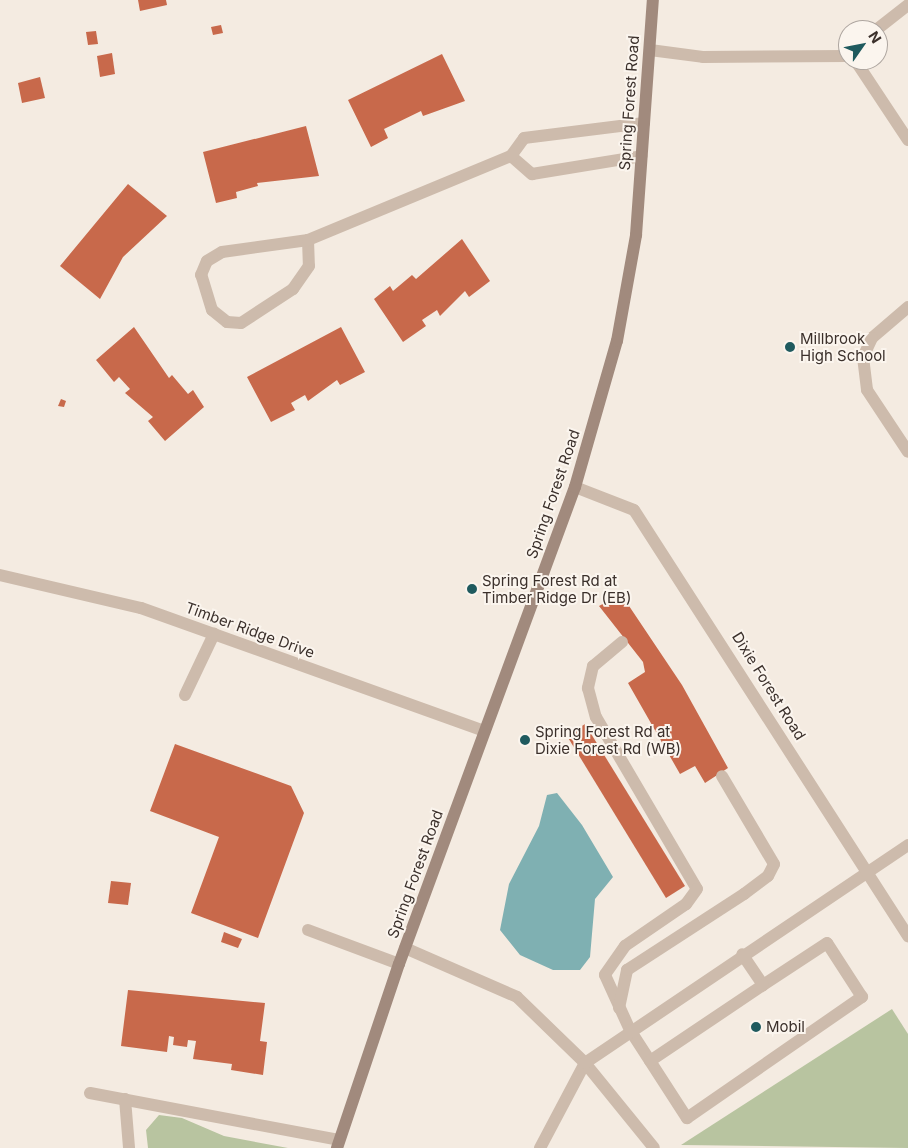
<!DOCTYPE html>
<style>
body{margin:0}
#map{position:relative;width:908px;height:1148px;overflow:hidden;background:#f4ebe1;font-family:Inter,sans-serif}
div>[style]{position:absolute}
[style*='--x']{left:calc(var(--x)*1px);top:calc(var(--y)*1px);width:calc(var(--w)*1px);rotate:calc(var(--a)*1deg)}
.green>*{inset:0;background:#b8c4a0}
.water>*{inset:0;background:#7fb0b2}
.building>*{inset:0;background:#c8694b}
.service>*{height:12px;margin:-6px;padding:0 6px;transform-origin:6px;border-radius:6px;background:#cdbbac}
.minor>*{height:12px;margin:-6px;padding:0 6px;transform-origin:6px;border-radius:6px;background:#cdbbac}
.tertiary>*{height:12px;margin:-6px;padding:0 6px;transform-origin:6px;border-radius:6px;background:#cdbbac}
.secondary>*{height:12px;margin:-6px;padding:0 6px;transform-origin:6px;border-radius:6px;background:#a18a7d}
.dots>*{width:14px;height:14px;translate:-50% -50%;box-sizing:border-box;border:2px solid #fbf5ee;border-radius:50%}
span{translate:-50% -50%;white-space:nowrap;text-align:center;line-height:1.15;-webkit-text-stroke:4px #fbf5ee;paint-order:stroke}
.street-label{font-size:15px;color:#3b302b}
.poi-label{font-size:15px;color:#3b302b}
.left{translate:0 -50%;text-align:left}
.north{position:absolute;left:838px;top:20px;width:50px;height:50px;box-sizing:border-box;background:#fbf5ee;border:1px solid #aea6a0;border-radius:50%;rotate:57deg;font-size:14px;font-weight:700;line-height:20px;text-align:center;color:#3b302b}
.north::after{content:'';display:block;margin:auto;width:18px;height:22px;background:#1f5a5e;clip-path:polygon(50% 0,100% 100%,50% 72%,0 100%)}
</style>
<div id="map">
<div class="green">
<div style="clip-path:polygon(892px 1009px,908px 1034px,908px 1148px,681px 1145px)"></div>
<div style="clip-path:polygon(159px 1115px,182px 1118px,224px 1136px,288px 1148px,148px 1148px,146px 1130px)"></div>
</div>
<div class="water">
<div style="clip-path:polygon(557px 793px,582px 825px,613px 877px,595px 899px,590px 957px,580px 970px,553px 970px,520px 955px,500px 930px,509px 884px,539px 826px,547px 795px)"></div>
</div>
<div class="building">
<div style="clip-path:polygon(138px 0,166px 0,167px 5px,140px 11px)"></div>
<div style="clip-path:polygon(221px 25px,223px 33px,213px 35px,211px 27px)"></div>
<div style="clip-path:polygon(96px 31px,98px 44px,88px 45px,86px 32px)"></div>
<div style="clip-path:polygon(112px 53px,115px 74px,100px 77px,97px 56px)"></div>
<div style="clip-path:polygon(442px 54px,465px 101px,423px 116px,421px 111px,384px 129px,388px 138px,371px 147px,348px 100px)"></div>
<div style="clip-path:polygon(40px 77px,45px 98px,22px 103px,18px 83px)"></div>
<div style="clip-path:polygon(306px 126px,319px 176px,257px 183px,258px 186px,236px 192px,237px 198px,216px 203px,203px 152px)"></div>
<div style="clip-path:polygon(128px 184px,167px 216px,123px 257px,100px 299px,60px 266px)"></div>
<div style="clip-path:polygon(462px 239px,490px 281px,469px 297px,465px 291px,440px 316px,437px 310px,422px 320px,426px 326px,403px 342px,374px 299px,390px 286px,393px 291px,412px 275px,416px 279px)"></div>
<div style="clip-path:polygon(134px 327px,169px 378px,172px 375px,188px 394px,193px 390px,204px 407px,165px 441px,148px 421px,153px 417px,125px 393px,130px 389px,119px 377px,114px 382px,96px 360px)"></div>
<div style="clip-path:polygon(341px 327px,365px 372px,340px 385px,337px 380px,308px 401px,305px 395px,291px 403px,295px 410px,271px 422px,247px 377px)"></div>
<div style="clip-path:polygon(61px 399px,66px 401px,64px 407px,58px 406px)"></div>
<div style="clip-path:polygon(621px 594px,682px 685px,728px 768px,705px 783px,695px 766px,680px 774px,628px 683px,645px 672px,643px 662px,599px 606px)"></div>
<div style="clip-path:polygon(585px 724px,685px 886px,666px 898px,567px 736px)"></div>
<div style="clip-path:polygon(175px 744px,291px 786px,304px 813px,258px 938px,191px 913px,219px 837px,150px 811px)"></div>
<div style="clip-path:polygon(111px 881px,131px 883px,128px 905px,108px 903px)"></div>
<div style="clip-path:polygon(224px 932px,242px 939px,238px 948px,221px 942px)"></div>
<div style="clip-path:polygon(128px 990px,265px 1003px,260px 1041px,267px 1042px,263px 1075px,231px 1070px,232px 1064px,193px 1059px,196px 1041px,188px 1040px,187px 1047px,173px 1045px,174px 1037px,169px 1036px,167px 1052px,121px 1046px)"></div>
</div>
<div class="service">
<div style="--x:876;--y:30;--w:41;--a:-38"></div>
<div style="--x:650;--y:50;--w:53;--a:7.5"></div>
<div style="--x:703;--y:57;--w:145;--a:-0.4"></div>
<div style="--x:855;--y:60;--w:96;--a:56.5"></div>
<div style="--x:511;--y:156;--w:28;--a:41"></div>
<div style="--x:532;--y:174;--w:111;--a:-9.3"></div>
<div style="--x:308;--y:240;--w:26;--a:88"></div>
<div style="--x:309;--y:266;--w:28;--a:125"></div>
<div style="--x:293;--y:289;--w:62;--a:146.8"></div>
<div style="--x:241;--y:323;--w:14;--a:-176"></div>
<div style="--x:227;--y:322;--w:19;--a:-141"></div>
<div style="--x:212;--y:310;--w:37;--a:-107"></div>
<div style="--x:201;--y:275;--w:15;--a:-67"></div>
<div style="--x:207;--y:261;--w:17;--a:-31"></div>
<div style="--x:222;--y:252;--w:87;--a:-7.9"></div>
<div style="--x:308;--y:240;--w:220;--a:-22.5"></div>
<div style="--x:511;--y:156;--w:22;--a:-54"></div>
<div style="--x:524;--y:138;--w:121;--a:-7.1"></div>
<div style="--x:908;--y:307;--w:48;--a:139.3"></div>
<div style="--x:872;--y:338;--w:21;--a:115"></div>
<div style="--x:863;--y:357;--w:33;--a:83"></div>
<div style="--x:867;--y:390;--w:74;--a:56.5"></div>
<div style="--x:622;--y:642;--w:38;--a:140"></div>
<div style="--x:593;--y:666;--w:23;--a:103"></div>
<div style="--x:588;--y:688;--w:30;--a:75"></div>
<div style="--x:596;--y:717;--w:199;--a:59.6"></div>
<div style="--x:697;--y:889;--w:19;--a:126"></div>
<div style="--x:686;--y:904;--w:74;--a:145.5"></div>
<div style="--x:625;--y:946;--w:35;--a:125"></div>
<div style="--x:605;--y:975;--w:60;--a:65.6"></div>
<div style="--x:630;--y:1030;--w:105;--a:57.1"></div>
<div style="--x:687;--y:1118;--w:213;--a:-34.7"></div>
<div style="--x:862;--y:997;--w:64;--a:-122.9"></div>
<div style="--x:827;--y:943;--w:77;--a:146.7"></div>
<div style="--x:763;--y:985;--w:37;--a:-124"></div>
<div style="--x:185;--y:695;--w:68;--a:-64.6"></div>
<div style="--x:308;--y:930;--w:97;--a:20.5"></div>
<div style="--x:405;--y:948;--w:122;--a:23.6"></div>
<div style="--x:517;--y:997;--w:95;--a:44.1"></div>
<div style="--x:585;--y:1063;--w:109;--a:50.9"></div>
<div style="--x:619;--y:1008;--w:39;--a:-78"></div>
<div style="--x:627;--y:970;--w:140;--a:-33"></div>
<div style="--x:744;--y:894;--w:30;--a:-37"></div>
<div style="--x:768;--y:876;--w:13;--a:-63"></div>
<div style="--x:774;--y:864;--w:102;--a:-120.6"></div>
<div style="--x:650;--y:1061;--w:136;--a:-33.9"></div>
<div style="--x:90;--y:1093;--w:253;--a:10.7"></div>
<div style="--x:125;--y:1099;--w:49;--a:85.3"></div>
<div style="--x:540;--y:1148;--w:96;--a:-62.1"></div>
<div style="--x:585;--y:1063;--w:390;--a:-34"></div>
</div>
<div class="minor">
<div style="--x:0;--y:575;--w:145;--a:13.2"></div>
<div style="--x:141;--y:608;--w:365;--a:19.7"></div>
</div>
<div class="tertiary">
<div style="--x:575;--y:487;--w:63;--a:21.3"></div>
<div style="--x:634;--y:510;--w:507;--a:57.25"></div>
</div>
<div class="secondary">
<div style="--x:337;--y:1148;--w:194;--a:-71.4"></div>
<div style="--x:399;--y:964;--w:508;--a:-69.75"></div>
<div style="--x:575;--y:487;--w:152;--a:-74"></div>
<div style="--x:617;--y:341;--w:108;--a:-79.8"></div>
<div style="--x:636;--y:235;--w:236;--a:-85.9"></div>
</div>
<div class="dots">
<div style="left:790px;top:347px;background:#1f5a5e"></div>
<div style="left:472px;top:589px;background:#1f5a5e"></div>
<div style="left:525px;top:740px;background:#1f5a5e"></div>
<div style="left:756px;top:1027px;background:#1f5a5e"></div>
</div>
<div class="street-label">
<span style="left:629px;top:103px;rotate:-86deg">Spring Forest Road</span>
<span style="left:553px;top:494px;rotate:-71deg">Spring Forest Road</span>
<span style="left:250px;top:630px;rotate:20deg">Timber Ridge Drive</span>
<span style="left:769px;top:686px;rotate:58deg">Dixie Forest Road</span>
<span style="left:415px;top:874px;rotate:-70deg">Spring Forest Road</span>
</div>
<div class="poi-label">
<span class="left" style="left:800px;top:347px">Millbrook<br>High School</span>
<span class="left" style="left:482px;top:589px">Spring Forest Rd at<br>Timber Ridge Dr (EB)</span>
<span class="left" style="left:535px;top:740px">Spring Forest Rd at<br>Dixie Forest Rd (WB)</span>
<span class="left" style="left:766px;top:1027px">Mobil</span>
</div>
<div class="north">N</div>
</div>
